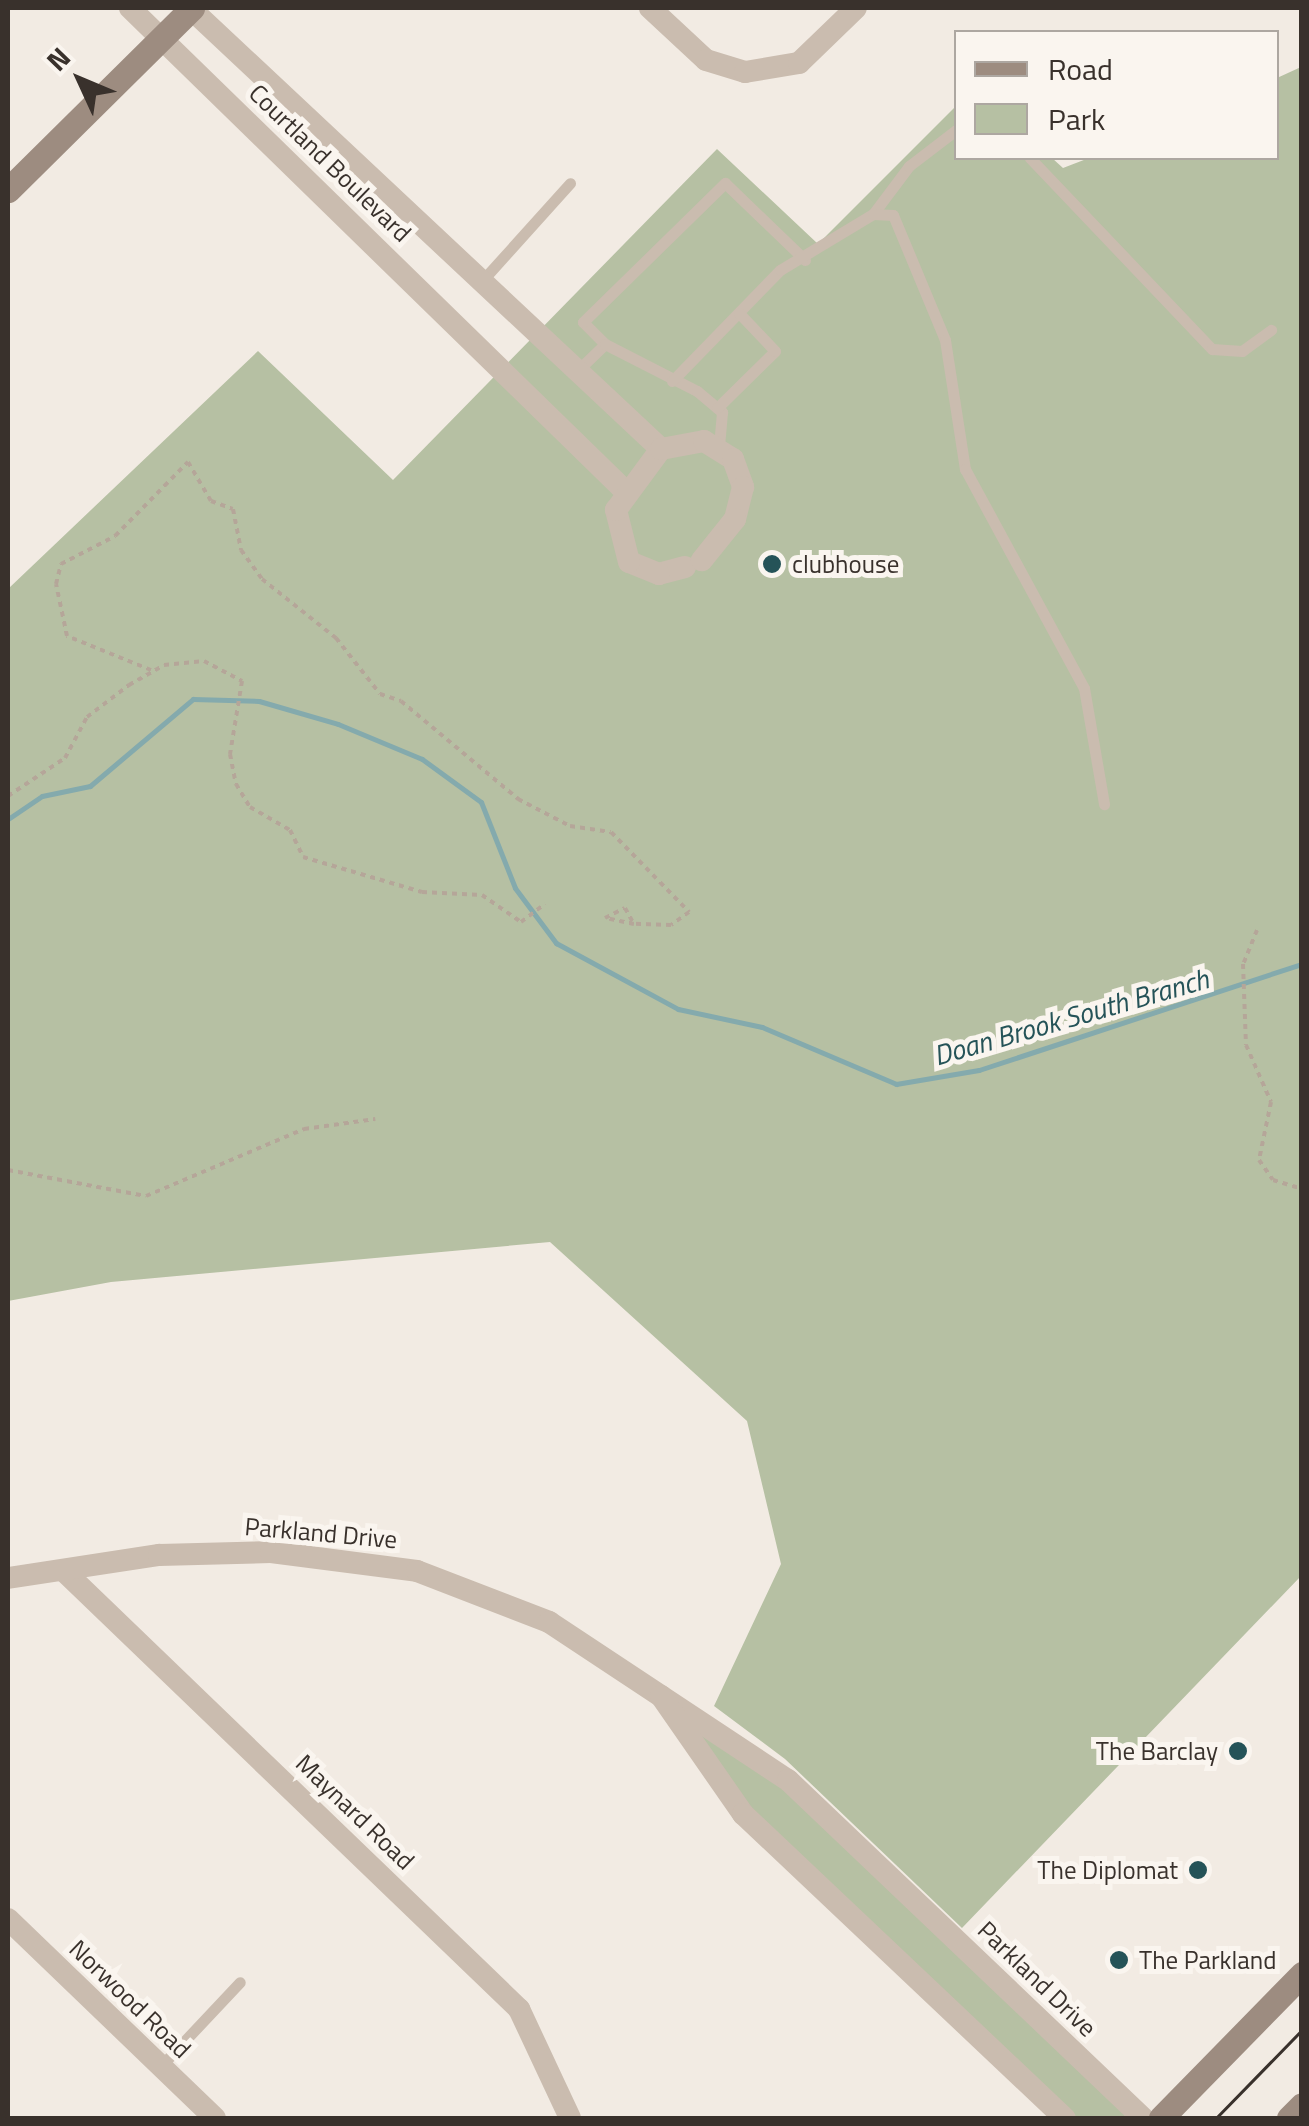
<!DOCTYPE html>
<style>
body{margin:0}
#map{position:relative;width:1309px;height:2126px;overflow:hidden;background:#f2ebe3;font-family:"Titillium Web",sans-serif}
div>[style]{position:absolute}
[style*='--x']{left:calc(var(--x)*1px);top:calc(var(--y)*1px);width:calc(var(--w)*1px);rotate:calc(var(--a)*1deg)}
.green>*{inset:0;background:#b6c0a3}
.stream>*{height:5px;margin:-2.5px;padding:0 2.5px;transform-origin:2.5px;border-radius:2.5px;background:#84aaad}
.path>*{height:4px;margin-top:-2px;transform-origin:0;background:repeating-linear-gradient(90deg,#b5a699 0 5px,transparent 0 10px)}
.lane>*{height:11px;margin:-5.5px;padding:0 5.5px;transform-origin:5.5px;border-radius:5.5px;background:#cabcaf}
.street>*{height:22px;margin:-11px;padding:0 11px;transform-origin:11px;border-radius:11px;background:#cabcaf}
.secondary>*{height:25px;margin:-12.5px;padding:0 12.5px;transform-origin:12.5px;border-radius:12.5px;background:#9d8c80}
.tram>*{height:2.5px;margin:-1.25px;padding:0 1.25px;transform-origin:1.25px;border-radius:1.25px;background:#39312c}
.dots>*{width:28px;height:28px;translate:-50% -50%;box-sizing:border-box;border:5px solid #faf5ef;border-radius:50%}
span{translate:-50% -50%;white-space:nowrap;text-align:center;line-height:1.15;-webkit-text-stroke:10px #faf5ef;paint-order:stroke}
.street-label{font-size:25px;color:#39312c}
.poi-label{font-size:25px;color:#39312c}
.left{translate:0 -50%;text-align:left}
.right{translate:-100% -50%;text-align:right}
.water-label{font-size:28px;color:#255358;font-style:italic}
.frame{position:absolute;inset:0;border:10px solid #39312c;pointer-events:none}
.legend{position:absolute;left:954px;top:30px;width:325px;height:130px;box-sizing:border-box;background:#faf5ef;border:2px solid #ada7a1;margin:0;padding:12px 18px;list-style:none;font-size:30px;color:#39312c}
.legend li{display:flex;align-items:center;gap:20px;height:50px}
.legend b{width:50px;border:2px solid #ada7a1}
.north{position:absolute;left:30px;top:30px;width:100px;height:100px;-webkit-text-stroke:8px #faf5ef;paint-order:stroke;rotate:314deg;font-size:28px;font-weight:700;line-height:40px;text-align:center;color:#39312c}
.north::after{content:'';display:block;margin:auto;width:35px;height:45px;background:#39312c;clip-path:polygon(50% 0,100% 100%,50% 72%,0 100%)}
</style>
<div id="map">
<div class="green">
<div style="clip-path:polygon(1301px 67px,1301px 1576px,962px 1928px,785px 1759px,714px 1706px,781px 1564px,747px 1421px,550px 1242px,111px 1282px,8px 1301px,8px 589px,258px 351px,393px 480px,717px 149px,818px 244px,956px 106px,956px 158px,1052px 158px,1063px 168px,1089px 158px,1276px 158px,1277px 78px)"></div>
<div style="clip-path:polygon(713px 1723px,1133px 2109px,1122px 2118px,1065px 2118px,743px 1814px,692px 1746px)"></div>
</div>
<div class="stream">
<div style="--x:8;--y:819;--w:41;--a:-34.1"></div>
<div style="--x:42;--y:796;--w:49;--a:-11.8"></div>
<div style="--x:90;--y:786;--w:135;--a:-40.2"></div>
<div style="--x:193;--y:699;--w:66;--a:1.7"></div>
<div style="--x:259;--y:701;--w:82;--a:16.2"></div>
<div style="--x:338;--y:724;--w:91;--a:22.6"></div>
<div style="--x:422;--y:759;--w:73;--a:36.1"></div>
<div style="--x:481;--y:802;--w:92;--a:68.4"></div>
<div style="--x:515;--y:888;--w:69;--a:53.3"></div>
<div style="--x:556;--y:943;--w:139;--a:28.4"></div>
<div style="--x:678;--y:1009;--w:86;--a:12.1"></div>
<div style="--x:762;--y:1027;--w:146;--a:23"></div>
<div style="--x:896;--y:1084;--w:84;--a:-9.6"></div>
<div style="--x:979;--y:1070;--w:340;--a:-18.2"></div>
</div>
<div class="path">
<div style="--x:151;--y:670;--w:91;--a:-158"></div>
<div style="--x:67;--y:636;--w:53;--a:-101.9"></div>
<div style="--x:56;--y:584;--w:21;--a:-76"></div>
<div style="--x:61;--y:564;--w:61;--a:-27.4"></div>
<div style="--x:115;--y:536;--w:104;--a:-45.4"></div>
<div style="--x:188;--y:462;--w:45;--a:59.5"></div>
<div style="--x:211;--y:501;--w:23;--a:20"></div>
<div style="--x:233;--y:509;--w:42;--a:79"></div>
<div style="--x:241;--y:550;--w:36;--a:54"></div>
<div style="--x:262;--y:579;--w:95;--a:38.6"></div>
<div style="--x:336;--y:638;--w:71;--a:51.8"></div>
<div style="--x:380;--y:694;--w:22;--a:18"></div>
<div style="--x:401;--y:701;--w:153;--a:39.9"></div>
<div style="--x:518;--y:799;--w:59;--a:27.4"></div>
<div style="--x:570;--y:826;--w:41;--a:8.3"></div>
<div style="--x:611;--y:832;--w:112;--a:45.7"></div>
<div style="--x:689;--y:912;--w:22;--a:144"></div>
<div style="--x:671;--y:925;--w:37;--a:-178"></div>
<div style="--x:634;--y:924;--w:30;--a:-168"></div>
<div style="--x:605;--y:918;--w:22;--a:-27"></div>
<div style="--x:625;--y:908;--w:18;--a:61"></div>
<div style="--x:8;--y:796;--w:69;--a:-33.7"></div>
<div style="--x:65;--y:758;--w:47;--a:-61.8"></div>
<div style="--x:87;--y:717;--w:53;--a:-37.3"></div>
<div style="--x:129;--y:685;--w:40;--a:-29.7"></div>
<div style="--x:164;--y:665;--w:40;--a:-5.7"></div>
<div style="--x:204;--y:661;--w:43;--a:27.8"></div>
<div style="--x:242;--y:681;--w:74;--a:99.3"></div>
<div style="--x:230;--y:754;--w:31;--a:79"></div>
<div style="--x:236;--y:784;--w:27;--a:59"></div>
<div style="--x:250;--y:807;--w:46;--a:29.9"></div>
<div style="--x:290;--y:830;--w:30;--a:64"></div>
<div style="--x:303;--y:857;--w:124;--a:16.4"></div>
<div style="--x:422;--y:892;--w:60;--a:2.9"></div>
<div style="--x:482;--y:895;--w:47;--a:34.7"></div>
<div style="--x:521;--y:922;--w:30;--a:-37"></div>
<div style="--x:1257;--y:930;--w:37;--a:112"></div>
<div style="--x:1243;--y:964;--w:81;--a:87.9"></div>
<div style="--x:1246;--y:1045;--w:62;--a:66.3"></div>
<div style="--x:1271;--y:1102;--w:59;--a:101.7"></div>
<div style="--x:1259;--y:1160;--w:24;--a:55"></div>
<div style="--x:1273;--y:1180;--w:30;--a:17"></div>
<div style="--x:8;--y:1170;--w:140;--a:10.7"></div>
<div style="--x:146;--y:1196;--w:172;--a:-23"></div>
<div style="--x:304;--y:1129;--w:72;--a:-8"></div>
</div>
<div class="lane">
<div style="--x:1030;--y:158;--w:264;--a:46.4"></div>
<div style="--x:1212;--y:349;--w:30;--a:4"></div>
<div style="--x:1242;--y:351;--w:36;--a:-36"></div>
<div style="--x:873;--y:214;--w:60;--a:-53.1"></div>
<div style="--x:909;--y:166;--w:59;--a:-37.5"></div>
<div style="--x:481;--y:282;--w:133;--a:-48"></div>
<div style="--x:605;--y:344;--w:31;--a:-135"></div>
<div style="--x:583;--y:322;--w:199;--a:-44.4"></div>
<div style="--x:725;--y:183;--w:111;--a:43.9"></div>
<div style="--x:576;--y:372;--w:40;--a:-44"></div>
<div style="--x:605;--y:344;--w:103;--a:27.1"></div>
<div style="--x:697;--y:391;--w:33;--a:40"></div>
<div style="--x:722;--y:412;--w:34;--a:95"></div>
<div style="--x:672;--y:381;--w:155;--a:-45.8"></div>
<div style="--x:780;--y:270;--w:109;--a:-31.1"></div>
<div style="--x:873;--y:214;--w:20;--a:3"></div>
<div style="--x:893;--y:215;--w:135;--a:67.4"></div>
<div style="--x:945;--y:340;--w:131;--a:81.2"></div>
<div style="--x:965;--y:469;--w:249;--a:61.5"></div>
<div style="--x:1084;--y:688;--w:118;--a:80.2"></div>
<div style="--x:717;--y:408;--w:81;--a:-44.5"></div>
<div style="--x:775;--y:351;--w:52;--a:-133.5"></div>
<div style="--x:161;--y:2066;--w:115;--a:-46.8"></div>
</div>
<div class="street">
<div style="--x:130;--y:8;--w:689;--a:44.29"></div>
<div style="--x:190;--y:8;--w:645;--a:43.12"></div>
<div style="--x:650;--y:8;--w:76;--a:42.9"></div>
<div style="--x:706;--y:60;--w:41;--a:17.1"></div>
<div style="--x:745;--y:72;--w:55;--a:-9.5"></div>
<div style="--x:799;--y:63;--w:79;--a:-44"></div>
<div style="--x:685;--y:567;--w:27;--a:165"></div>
<div style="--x:659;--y:574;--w:32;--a:-158"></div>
<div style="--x:629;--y:562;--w:54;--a:-104"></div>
<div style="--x:616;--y:510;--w:76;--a:-53.6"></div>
<div style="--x:661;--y:449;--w:44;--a:-10.5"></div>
<div style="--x:704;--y:441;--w:34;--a:32"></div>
<div style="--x:733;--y:459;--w:30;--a:70"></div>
<div style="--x:743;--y:487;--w:33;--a:104"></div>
<div style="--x:735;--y:519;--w:53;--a:128.8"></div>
<div style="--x:64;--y:1571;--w:632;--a:43.91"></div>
<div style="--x:519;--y:2009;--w:120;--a:64.9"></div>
<div style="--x:8;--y:1578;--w:153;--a:-8.7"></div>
<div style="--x:159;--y:1555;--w:112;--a:-1.5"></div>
<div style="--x:271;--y:1552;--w:147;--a:7.4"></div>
<div style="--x:417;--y:1571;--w:142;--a:21.1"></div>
<div style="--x:549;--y:1622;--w:287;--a:33.5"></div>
<div style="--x:788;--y:1780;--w:490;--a:43.6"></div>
<div style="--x:661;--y:1696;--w:144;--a:55.2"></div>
<div style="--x:743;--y:1814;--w:443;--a:43.4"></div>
<div style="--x:8;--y:1919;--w:287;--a:43.9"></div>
</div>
<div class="secondary">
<div style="--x:8;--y:190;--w:259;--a:-44.7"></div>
<div style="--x:1161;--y:2118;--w:202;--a:-45.6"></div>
<div style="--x:1289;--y:2118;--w:18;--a:-45"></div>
</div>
<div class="tram">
<div style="--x:1216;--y:2118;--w:123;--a:-45.7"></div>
</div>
<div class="dots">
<div style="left:772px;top:564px;background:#255358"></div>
<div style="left:1238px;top:1751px;background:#255358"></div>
<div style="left:1198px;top:1870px;background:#255358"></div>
<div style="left:1119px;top:1960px;background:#255358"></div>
</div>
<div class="street-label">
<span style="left:330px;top:163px;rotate:44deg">Courtland Boulevard</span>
<span style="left:321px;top:1533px;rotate:5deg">Parkland Drive</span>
<span style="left:355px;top:1812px;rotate:44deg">Maynard Road</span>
<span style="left:1037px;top:1979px;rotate:44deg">Parkland Drive</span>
<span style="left:130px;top:1999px;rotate:44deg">Norwood Road</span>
</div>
<div class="poi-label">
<span class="left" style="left:792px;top:564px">clubhouse</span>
<span class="right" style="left:1218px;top:1751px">The Barclay</span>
<span class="right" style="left:1178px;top:1870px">The Diplomat</span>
<span class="left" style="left:1139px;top:1960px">The Parkland</span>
</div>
<div class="water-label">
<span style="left:1071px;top:1017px;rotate:-16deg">Doan Brook South Branch</span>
</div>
<div class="frame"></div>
<ul class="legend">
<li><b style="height:12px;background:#9d8c80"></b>Road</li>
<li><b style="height:28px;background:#b6c0a3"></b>Park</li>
</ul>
<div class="north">N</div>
</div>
